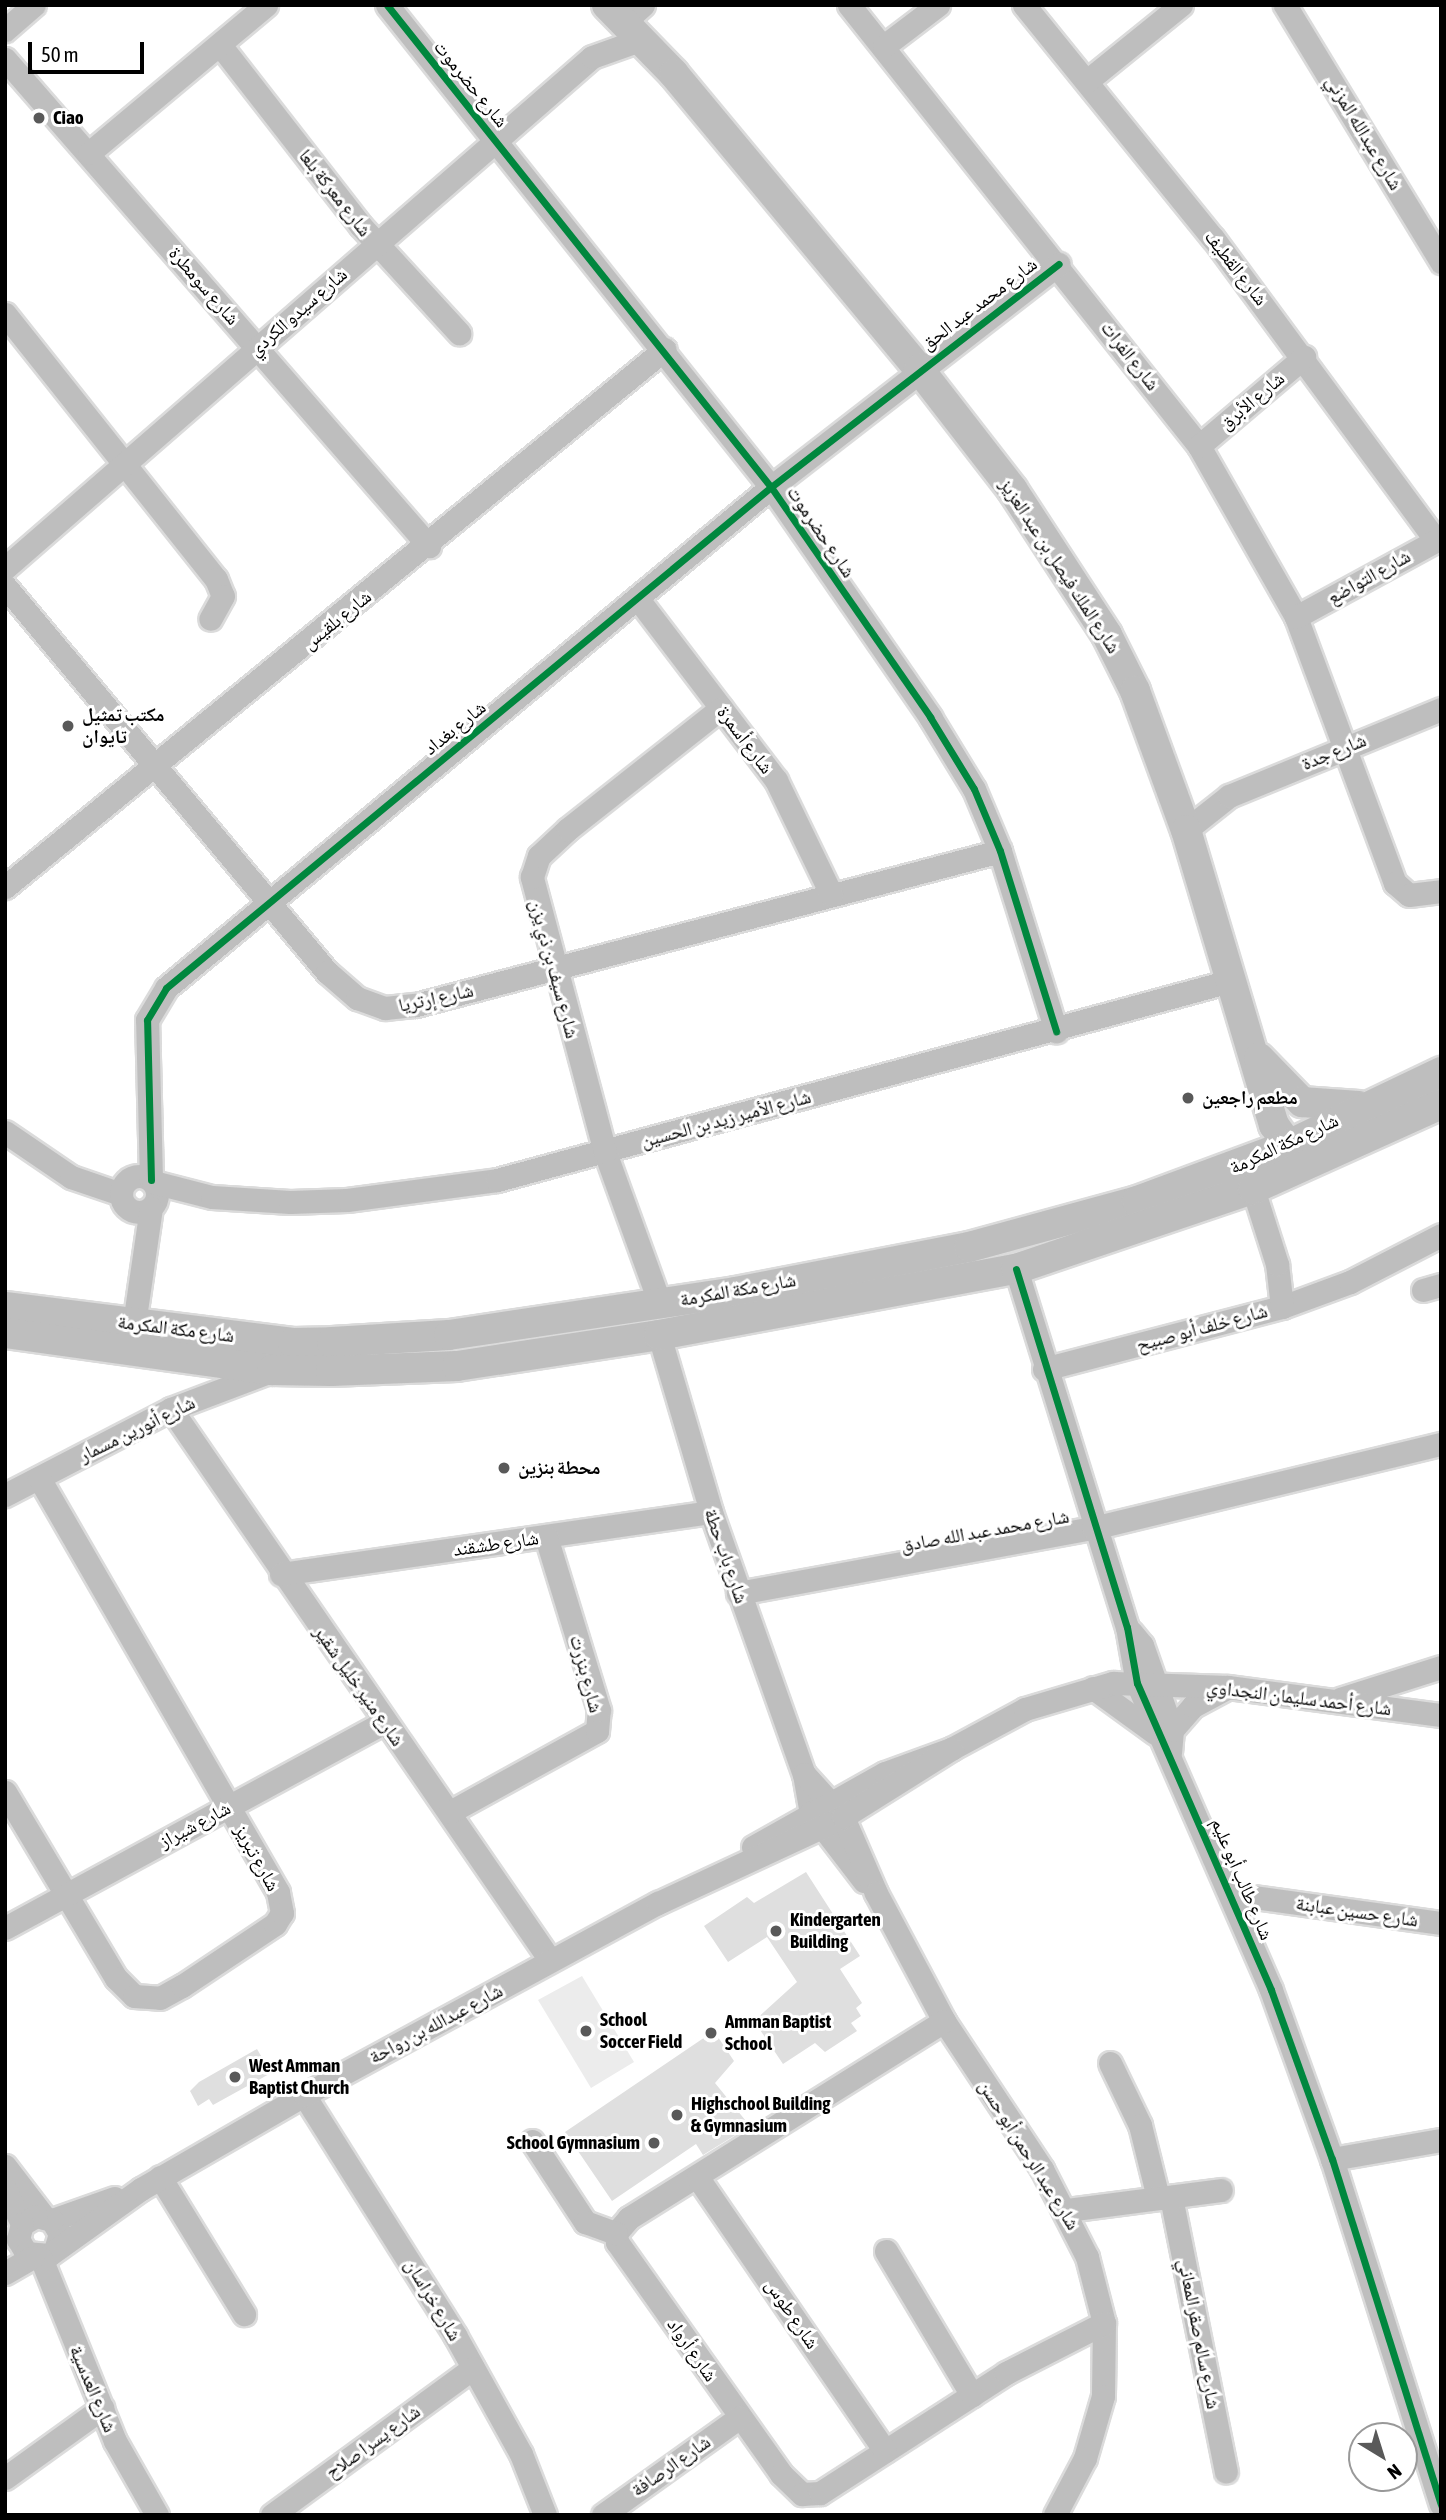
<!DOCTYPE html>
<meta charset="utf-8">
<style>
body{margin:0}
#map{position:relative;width:1446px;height:2520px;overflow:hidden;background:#fff;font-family:"Asap Condensed","Noto Naskh Arabic",sans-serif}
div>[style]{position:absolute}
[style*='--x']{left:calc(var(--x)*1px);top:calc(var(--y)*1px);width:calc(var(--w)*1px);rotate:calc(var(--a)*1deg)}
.green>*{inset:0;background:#ececec}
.building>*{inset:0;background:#dfdfdf}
.roads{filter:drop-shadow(2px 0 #dbdbdb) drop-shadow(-2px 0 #dbdbdb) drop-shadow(0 2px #dbdbdb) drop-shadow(0 -2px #dbdbdb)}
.minor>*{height:23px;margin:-11.5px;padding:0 11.5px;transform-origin:11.5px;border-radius:11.5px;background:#bebebe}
.minor>.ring{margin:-11.5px;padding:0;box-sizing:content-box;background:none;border:23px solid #bebebe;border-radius:50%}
.major>*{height:30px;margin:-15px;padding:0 15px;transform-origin:15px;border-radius:15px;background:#bebebe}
.cycleway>*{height:7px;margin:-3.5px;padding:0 3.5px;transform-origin:3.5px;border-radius:3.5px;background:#00873e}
.dots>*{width:19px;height:19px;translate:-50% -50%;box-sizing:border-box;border:4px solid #fff;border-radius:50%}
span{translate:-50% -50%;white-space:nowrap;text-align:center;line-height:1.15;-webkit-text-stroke:6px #fff;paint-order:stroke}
.street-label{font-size:19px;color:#000}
.poi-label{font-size:19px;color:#000;font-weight:700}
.left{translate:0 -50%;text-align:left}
.right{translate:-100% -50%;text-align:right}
.frame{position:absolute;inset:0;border:7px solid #000;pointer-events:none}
.north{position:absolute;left:1348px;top:2422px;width:70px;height:70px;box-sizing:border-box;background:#fff;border:2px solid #999;border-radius:50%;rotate:142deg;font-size:19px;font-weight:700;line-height:28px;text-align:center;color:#000}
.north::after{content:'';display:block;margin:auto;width:24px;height:32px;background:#595959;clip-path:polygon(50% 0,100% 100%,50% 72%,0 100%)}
.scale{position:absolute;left:28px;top:42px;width:116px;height:32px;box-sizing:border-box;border:4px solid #000;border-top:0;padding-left:9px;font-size:21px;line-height:24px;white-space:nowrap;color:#000;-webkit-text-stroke:5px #fff;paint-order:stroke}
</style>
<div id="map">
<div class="green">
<div style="clip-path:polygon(582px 1976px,634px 2062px,591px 2088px,538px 2000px)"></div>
</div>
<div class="building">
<div style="clip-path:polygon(806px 1872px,860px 1956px,840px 1969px,862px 2003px,856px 2008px,861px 2016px,851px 2023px,857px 2031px,825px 2052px,815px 2043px,783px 2064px,754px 2021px,797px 1982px,767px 1937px,728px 1962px,704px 1926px,747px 1897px,754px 1903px)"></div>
<div style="clip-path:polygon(714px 2031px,734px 2061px,715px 2083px,750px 2126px,703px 2155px,696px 2144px,612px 2201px,565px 2132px)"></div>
<div style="clip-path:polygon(257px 2049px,271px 2073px,213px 2105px,209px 2099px,198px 2106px,190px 2091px,199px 2082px)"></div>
</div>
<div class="roads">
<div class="minor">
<div style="--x:387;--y:5;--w:616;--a:51.46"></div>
<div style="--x:771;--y:487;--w:280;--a:55.3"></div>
<div style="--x:930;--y:717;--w:84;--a:58.6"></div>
<div style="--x:974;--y:789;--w:67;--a:67.2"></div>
<div style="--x:1000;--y:851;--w:189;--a:72.7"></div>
<div style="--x:849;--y:5;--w:563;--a:51.56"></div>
<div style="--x:1199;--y:446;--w:197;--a:60.4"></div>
<div style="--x:1296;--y:617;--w:284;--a:69.6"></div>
<div style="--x:1395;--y:883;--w:18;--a:41"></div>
<div style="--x:1409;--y:895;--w:32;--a:-7"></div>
<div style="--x:1024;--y:5;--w:300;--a:51"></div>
<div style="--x:1213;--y:238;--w:375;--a:53.6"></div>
<div style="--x:1285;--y:5;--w:301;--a:58.7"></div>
<div style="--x:623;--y:23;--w:27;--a:-42"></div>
<div style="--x:5;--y:30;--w:38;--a:-41"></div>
<div style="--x:220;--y:45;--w:228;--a:52.1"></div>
<div style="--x:360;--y:225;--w:147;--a:47.5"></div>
<div style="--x:884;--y:46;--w:68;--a:-37.2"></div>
<div style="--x:5;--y:59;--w:646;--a:48.96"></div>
<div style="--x:1087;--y:81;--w:121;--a:-39"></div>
<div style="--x:89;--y:153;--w:231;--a:-39.9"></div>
<div style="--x:5;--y:314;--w:339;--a:51.5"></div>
<div style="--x:216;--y:579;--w:18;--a:68"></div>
<div style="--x:223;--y:596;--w:26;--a:119"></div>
<div style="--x:1199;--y:446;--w:138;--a:-40.3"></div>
<div style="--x:5;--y:568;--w:778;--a:-41.04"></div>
<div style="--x:592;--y:57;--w:48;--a:-19.6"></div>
<div style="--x:5;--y:586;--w:503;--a:50.17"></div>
<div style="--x:327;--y:972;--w:40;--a:41"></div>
<div style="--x:357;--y:998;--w:30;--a:20"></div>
<div style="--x:385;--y:1008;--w:31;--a:-6"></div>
<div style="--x:416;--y:1005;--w:604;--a:-14.77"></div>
<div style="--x:638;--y:599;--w:228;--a:52.7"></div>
<div style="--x:776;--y:780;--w:127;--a:64.2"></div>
<div style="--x:1296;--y:617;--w:165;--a:-28.6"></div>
<div style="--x:1186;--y:830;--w:55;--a:-38.3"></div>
<div style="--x:1229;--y:796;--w:229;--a:-22.3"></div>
<div style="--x:5;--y:887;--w:851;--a:-39.19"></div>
<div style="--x:5;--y:1132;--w:80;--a:34.3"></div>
<div style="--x:71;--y:1177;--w:53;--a:18.8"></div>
<div class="ring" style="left:121px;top:1176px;width:13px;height:13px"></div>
<div style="--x:151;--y:1180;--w:160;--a:-91.4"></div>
<div style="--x:147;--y:1020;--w:37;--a:-59"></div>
<div style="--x:166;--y:988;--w:786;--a:-39.63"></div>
<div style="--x:771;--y:487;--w:364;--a:-37.8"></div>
<div style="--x:153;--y:1182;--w:61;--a:14.3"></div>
<div style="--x:212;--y:1197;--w:78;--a:3.7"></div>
<div style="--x:290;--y:1202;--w:57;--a:-2"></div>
<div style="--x:347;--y:1200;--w:151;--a:-7.6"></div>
<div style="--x:497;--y:1180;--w:760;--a:-15.19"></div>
<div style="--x:1016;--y:1269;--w:375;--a:72.8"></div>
<div style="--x:1127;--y:1627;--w:57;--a:79.9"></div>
<div style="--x:1137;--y:1683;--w:335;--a:66.4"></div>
<div style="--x:1271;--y:1990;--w:180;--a:70.2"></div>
<div style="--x:1332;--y:2159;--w:362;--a:72.5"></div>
<div style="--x:1423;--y:1290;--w:19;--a:-16"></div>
<div style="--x:660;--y:1304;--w:162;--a:-109.9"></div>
<div style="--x:605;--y:1152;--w:285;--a:-104.9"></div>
<div style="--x:532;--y:877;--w:22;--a:-72"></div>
<div style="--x:539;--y:856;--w:40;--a:-43"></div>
<div style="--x:568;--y:829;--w:195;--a:-38.3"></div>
<div style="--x:1282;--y:1307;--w:72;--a:-20.2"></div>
<div style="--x:1350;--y:1282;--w:102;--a:-27.3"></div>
<div style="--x:134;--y:1324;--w:117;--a:-81.7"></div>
<div style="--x:659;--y:1335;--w:184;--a:73.6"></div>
<div style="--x:711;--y:1512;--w:278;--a:70.5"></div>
<div style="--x:804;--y:1774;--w:39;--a:80"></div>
<div style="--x:811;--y:1812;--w:87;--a:52.5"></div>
<div style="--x:1044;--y:1369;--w:246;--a:-14.6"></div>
<div style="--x:1282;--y:1307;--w:43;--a:-96.6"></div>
<div style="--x:1277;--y:1264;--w:79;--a:-107.7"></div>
<div style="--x:171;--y:1409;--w:669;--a:55.48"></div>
<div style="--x:5;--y:1495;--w:187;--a:-27.4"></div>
<div style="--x:171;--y:1409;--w:107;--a:-20.8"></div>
<div style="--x:281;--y:1574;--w:434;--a:-8.2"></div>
<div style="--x:738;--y:1593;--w:361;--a:-10.4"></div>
<div style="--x:1093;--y:1528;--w:358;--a:-13.6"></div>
<div style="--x:1131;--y:1632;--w:17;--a:50"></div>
<div style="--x:1142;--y:1645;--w:90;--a:70.6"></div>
<div style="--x:1172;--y:1730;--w:22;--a:95"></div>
<div style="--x:1093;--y:1688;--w:77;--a:36"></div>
<div style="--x:1340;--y:1699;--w:106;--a:-17.6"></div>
<div style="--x:1172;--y:1730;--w:32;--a:-49"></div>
<div style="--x:1193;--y:1706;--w:38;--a:-28"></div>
<div style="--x:804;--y:1774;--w:58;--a:47.8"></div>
<div style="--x:843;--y:1817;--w:83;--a:66.5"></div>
<div style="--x:876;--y:1893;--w:145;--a:62"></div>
<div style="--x:944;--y:2021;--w:178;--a:56.5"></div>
<div style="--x:1042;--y:2169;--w:99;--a:62.9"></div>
<div style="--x:1087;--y:2257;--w:68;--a:75.6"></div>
<div style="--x:1104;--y:2323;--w:73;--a:90.8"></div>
<div style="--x:1103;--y:2396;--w:65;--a:106.2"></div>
<div style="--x:1085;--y:2458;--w:64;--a:117.8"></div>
<div style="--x:5;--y:1792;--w:217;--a:59.2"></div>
<div style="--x:116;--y:1978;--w:25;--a:45"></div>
<div style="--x:134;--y:1996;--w:26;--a:4"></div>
<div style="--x:160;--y:1998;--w:25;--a:-29"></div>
<div style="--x:182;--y:1986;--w:112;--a:-33.7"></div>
<div style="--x:275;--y:1924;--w:13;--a:-58"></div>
<div style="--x:282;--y:1913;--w:21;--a:-101"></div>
<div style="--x:278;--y:1892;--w:478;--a:-120"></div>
<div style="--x:450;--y:1812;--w:168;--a:-28.9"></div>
<div style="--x:597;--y:1731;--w:21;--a:-85"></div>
<div style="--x:599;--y:1710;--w:181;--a:-107"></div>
<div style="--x:753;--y:1847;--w:151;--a:-29.3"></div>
<div style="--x:885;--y:1773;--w:70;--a:-20"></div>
<div style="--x:951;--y:1749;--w:84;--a:-28.4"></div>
<div style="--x:1025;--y:1709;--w:92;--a:-16.5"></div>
<div style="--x:1113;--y:1683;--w:115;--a:2"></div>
<div style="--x:1228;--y:1687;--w:215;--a:7.5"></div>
<div style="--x:1232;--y:1894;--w:211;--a:7.9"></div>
<div style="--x:5;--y:1928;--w:431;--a:-28.5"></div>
<div style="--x:944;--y:2021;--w:372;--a:148"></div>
<div style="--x:629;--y:2218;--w:20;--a:131"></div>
<div style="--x:616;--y:2233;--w:9;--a:84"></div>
<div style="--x:617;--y:2242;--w:284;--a:54.7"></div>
<div style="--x:781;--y:2474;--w:29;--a:44"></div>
<div style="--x:802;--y:2494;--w:18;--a:-3"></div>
<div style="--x:820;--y:2493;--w:221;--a:-32.8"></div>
<div style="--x:1006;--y:2373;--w:110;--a:-27"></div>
<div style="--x:1110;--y:2063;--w:69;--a:64.2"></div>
<div style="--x:1140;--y:2125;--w:75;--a:76.1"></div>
<div style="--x:304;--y:2095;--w:284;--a:57.8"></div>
<div style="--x:455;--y:2335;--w:136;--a:61"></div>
<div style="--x:521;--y:2454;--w:66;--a:68.5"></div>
<div style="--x:532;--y:2141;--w:97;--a:56.8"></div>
<div style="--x:585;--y:2222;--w:33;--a:20"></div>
<div style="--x:1332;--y:2159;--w:111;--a:-9.9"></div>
<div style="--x:5;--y:2166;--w:64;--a:52.6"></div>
<div style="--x:160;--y:2177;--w:161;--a:58.5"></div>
<div style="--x:698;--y:2178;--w:331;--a:55.6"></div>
<div style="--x:5;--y:2189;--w:39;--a:64"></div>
<div style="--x:1171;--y:2197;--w:280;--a:78.7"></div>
<div style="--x:1067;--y:2210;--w:155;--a:-7.4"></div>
<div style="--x:52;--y:2220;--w:66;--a:-19.5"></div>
<div style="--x:55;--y:2250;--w:17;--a:-73"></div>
<div style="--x:60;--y:2234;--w:16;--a:-120"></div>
<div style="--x:52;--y:2220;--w:16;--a:-166"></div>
<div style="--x:36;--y:2216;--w:16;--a:150"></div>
<div style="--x:22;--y:2224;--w:16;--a:105"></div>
<div style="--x:18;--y:2239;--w:16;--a:60"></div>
<div style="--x:26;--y:2253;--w:23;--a:5"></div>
<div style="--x:49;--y:2255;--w:113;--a:-35.7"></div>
<div style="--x:141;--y:2189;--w:188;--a:-30"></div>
<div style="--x:304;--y:2095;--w:403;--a:-28.5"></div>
<div style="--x:658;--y:1903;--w:204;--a:-24.9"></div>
<div style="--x:843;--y:1817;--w:128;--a:-32.2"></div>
<div style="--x:886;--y:2251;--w:168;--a:59.2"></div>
<div style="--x:41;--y:2258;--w:197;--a:68"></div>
<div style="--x:115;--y:2441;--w:85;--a:60.4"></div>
<div style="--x:5;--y:2273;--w:32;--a:-30"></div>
<div style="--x:5;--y:2478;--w:120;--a:-35.8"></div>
<div style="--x:272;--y:2515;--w:249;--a:-36.2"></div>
<div style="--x:603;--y:2515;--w:168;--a:-35.6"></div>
</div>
<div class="major">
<div style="--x:607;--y:5;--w:96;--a:45.8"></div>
<div style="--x:674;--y:74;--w:383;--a:50.3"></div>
<div style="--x:919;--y:369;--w:152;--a:52.2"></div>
<div style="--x:1012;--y:489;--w:174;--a:56.9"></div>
<div style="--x:1107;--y:635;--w:63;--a:63.4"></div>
<div style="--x:1135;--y:691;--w:148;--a:69.9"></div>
<div style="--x:1186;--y:830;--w:308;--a:73.4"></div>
<div style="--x:1274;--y:1125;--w:43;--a:54.5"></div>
<div style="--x:1259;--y:1058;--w:62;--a:45.7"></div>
<div style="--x:1302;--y:1102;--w:56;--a:4.1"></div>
<div style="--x:5;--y:1307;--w:290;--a:7.1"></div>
<div style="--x:293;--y:1343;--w:39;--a:-1"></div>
<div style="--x:332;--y:1342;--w:117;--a:-3.4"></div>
<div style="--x:449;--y:1335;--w:290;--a:-8.5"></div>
<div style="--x:736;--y:1292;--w:237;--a:-10.9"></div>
<div style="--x:969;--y:1247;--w:174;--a:-15.3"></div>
<div style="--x:1137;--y:1201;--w:159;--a:-20.3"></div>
<div style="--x:1286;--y:1146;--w:172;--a:-25.5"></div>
<div style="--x:5;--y:1333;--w:270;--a:7.9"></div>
<div style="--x:272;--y:1370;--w:59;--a:1"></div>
<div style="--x:331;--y:1371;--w:126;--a:-2.3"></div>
<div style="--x:457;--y:1366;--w:204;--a:-8.7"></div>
<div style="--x:659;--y:1335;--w:363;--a:-10.5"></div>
<div style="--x:1016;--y:1269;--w:250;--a:-18.7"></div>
<div style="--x:1253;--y:1189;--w:206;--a:-24.3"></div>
</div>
</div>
<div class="cycleway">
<div style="--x:387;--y:5;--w:616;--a:51.46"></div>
<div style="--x:771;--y:487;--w:280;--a:55.3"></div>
<div style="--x:930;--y:717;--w:84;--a:58.6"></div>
<div style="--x:974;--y:789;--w:67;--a:67.2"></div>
<div style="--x:1000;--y:851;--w:189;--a:72.7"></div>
<div style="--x:151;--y:1180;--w:160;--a:-91.4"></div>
<div style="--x:147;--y:1020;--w:37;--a:-59"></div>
<div style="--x:166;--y:988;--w:786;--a:-39.63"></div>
<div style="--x:771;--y:487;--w:364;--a:-37.8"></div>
<div style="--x:1016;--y:1269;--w:375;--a:72.8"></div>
<div style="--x:1127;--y:1627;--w:57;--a:79.9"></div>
<div style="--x:1137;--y:1683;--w:335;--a:66.4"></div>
<div style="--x:1271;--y:1990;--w:180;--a:70.2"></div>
<div style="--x:1332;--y:2159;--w:362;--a:72.5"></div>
</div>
<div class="dots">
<div style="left:39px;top:118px;background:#595959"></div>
<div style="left:68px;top:726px;background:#595959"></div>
<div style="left:1188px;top:1098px;background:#595959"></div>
<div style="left:504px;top:1468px;background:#595959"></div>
<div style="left:776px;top:1931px;background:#595959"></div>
<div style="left:586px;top:2031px;background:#595959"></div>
<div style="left:711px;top:2033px;background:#595959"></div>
<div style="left:235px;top:2077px;background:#595959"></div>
<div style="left:677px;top:2115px;background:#595959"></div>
<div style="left:654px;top:2143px;background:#595959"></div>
</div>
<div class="street-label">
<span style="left:471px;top:84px;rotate:51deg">شارع حضرموت</span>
<span style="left:1364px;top:133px;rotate:59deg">شارع عبدالله المزني</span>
<span style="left:335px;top:193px;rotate:52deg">شارع معركة بلعا</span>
<span style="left:1236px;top:268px;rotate:52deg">شارع القطيف</span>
<span style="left:204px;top:286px;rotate:49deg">شارع سومطرة</span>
<span style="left:979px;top:304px;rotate:-37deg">شارع محمد عبد الحق</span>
<span style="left:298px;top:312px;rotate:-41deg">شارع سيدو الكردي</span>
<span style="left:1130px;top:356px;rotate:52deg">شارع الفرات</span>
<span style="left:1252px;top:401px;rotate:-40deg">شارع الأبرق</span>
<span style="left:821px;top:532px;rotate:56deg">شارع حضرموت</span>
<span style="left:1060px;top:566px;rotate:57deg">شارع الملك فيصل بن عبد العزيز</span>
<span style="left:1369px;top:577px;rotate:-29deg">شارع التواضع</span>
<span style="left:337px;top:620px;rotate:-39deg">شارع بلقيس</span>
<span style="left:455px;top:728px;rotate:-39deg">شارع بغداد</span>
<span style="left:745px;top:740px;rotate:53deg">شارع أسمرة</span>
<span style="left:1334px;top:752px;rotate:-22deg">شارع جدة</span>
<span style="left:554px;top:969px;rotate:75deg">شارع سيف بن ذي يزن</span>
<span style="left:436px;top:998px;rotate:-12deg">شارع إرتريا</span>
<span style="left:726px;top:1119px;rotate:-15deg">شارع الأمير زيد بن الحسين</span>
<span style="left:1284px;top:1144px;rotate:-25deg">شارع مكة المكرمة</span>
<span style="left:738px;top:1290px;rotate:-10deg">شارع مكة المكرمة</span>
<span style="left:1202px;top:1328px;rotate:-15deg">شارع خلف أبو صبيح</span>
<span style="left:176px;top:1329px;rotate:7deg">شارع مكة المكرمة</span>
<span style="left:137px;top:1429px;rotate:-26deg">شارع أنورين مسمار</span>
<span style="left:985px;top:1531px;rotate:-10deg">شارع محمد عبد الله صادق</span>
<span style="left:496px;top:1544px;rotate:-8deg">شارع طشقند</span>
<span style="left:726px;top:1556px;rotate:71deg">شارع باب حطة</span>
<span style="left:586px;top:1674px;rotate:75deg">شارع بنزرت</span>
<span style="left:359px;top:1686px;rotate:55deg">شارع منير خليل شقير</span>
<span style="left:1299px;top:1698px;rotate:7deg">شارع أحمد سليمان النجداوي</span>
<span style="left:195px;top:1825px;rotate:-28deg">شارع شيراز</span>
<span style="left:257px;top:1858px;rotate:61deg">شارع تبريز</span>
<span style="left:1242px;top:1879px;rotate:67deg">شارع طالب أبو عليم</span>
<span style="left:1357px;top:1912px;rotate:8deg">شارع حسين عبابنة</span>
<span style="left:436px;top:2024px;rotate:-28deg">شارع عبدالله بن رواحة</span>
<span style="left:1029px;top:2155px;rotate:58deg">شارع عبد الرحمن أبو حسن</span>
<span style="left:433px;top:2300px;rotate:59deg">شارع خراسان</span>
<span style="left:792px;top:2314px;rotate:56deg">شارع طوس</span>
<span style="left:1199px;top:2334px;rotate:79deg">شارع سالم صقر المعاني</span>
<span style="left:692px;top:2350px;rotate:55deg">شارع أرواد</span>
<span style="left:93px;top:2389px;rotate:67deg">شارع العدسية</span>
<span style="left:373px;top:2442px;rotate:-36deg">شارع يسرا صلاح</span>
<span style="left:671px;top:2466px;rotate:-35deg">شارع الرصافة</span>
</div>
<div class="poi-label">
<span class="left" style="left:53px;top:118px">Ciao</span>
<span class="left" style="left:82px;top:726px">مكتب تمثيل<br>تايوان</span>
<span class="left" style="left:1202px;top:1098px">مطعم راجعين</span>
<span class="left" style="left:518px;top:1468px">محطة بنزين</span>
<span class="left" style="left:790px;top:1931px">Kindergarten<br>Building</span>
<span class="left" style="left:600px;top:2031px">School<br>Soccer Field</span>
<span class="left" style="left:725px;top:2033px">Amman Baptist<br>School</span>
<span class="left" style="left:249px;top:2077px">West Amman<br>Baptist Church</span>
<span class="left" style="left:691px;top:2115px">Highschool Building<br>&amp; Gymnasium</span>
<span class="right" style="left:640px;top:2143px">School Gymnasium</span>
</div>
<div class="frame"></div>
<div class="north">N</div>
<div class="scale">50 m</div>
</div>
